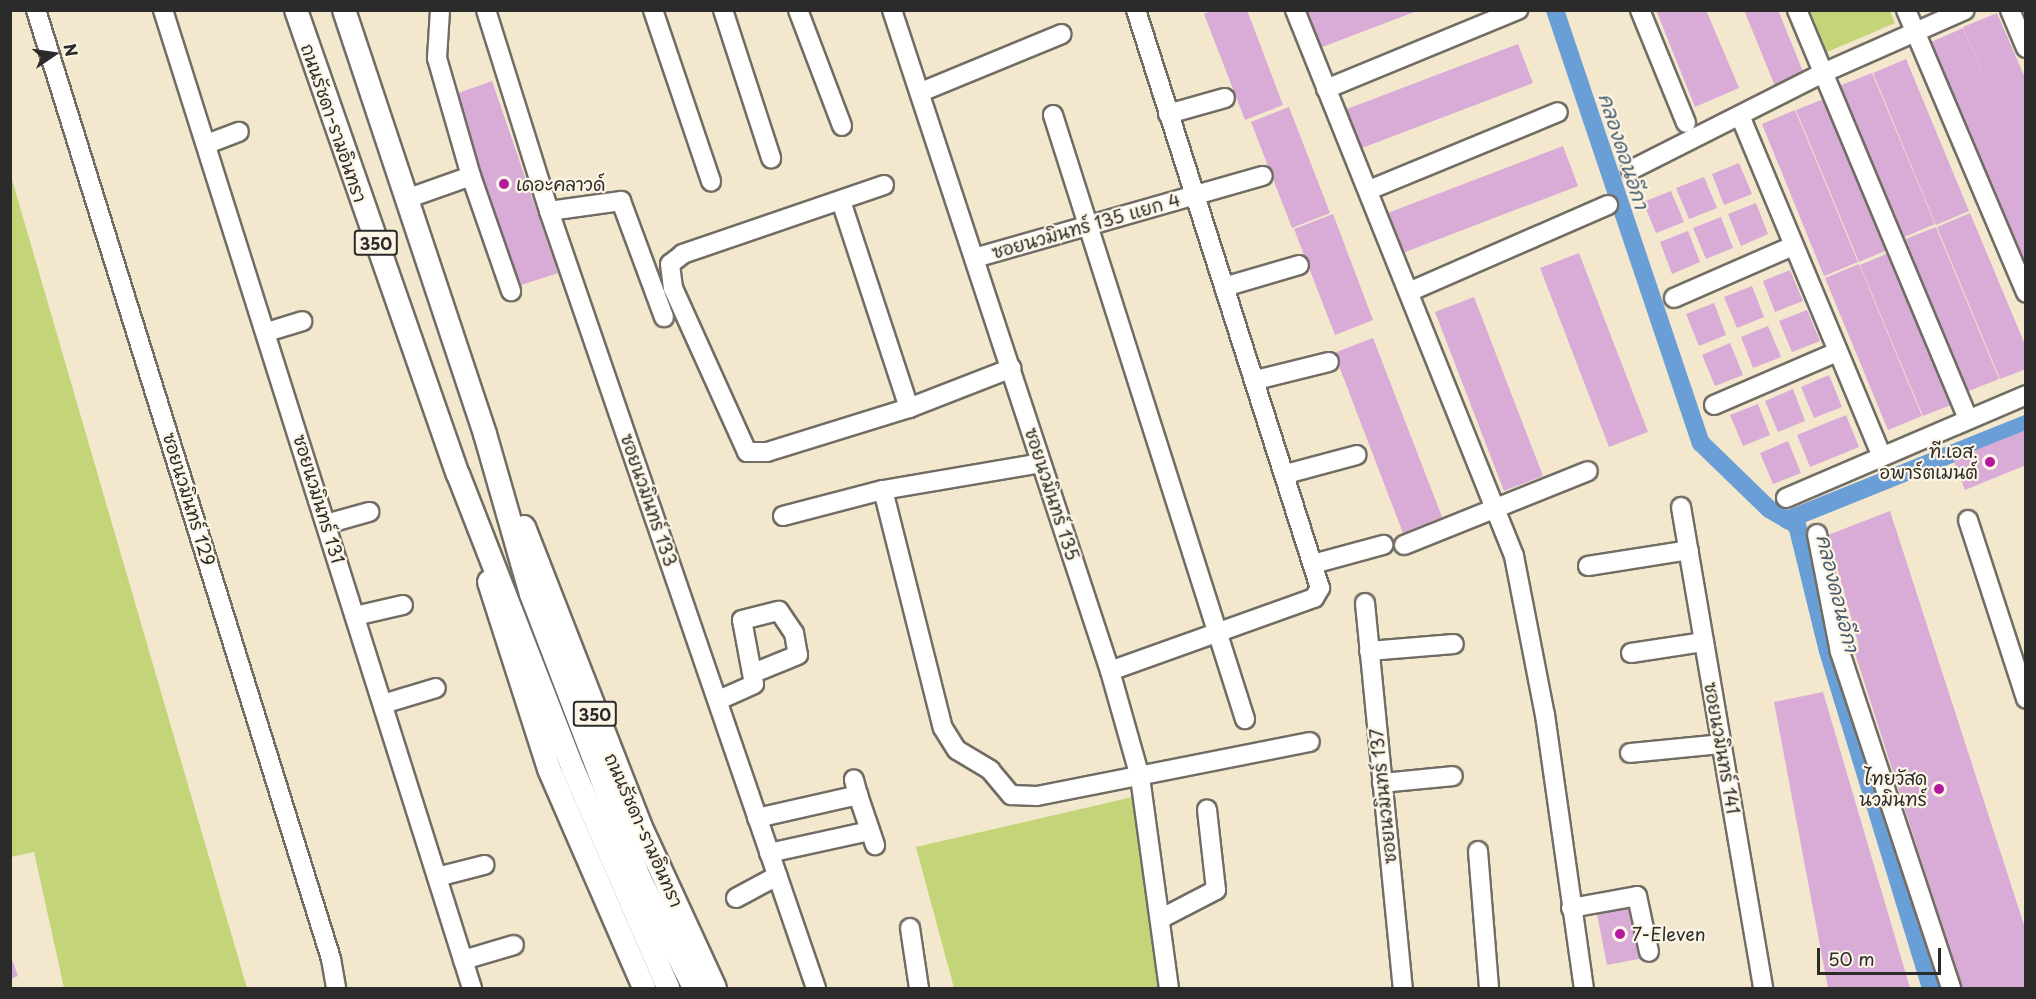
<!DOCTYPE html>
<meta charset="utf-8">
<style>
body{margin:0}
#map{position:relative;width:2036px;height:999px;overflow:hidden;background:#f3e8cd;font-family:"Playpen Sans","Playpen Sans Thai",sans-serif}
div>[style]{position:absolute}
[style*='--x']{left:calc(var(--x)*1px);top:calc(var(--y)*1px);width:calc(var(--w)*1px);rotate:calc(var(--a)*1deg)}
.green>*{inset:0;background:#c3d578}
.canal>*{height:18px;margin:-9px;padding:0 9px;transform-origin:9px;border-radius:9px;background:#6a9ed6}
.building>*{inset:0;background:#d9abd7}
.roads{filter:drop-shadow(2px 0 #716d64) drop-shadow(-2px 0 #716d64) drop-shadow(0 2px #716d64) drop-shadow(0 -2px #716d64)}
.minor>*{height:18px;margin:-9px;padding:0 9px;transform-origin:9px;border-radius:9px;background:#fff}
.major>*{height:22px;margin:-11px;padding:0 11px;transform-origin:11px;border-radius:11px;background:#fff}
.dots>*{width:16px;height:16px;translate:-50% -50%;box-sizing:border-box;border:3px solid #fcf5e5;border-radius:50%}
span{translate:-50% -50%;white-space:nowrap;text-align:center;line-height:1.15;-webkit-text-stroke:4.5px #fcf5e5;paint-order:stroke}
.shield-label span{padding:2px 4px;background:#fcf5e5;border:2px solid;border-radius:4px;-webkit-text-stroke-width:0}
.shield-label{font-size:16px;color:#2b2b2b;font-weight:700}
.street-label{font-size:18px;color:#2b2b2b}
.poi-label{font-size:18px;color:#2b2b2b}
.left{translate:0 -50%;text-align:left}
.right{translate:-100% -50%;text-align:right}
.water-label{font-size:20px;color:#44596f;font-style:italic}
.frame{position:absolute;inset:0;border:12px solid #2b2b2b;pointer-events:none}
.north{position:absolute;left:24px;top:24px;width:60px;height:60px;-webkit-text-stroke:4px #fcf5e5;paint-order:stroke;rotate:77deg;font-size:16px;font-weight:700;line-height:24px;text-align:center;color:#2b2b2b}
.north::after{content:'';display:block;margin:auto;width:21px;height:27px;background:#2b2b2b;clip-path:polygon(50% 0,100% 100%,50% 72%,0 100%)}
.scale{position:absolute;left:1817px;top:948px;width:124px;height:27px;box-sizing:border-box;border:3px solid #2b2b2b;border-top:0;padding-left:8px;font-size:18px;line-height:21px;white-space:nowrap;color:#2b2b2b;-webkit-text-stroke:4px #fcf5e5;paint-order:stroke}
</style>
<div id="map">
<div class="green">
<div style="clip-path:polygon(1810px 11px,1890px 11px,1895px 23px,1827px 52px)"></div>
<div style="clip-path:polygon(11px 176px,247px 988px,64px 988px,34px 852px,11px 857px)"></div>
<div style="clip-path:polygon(1137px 796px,1160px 988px,954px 988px,916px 847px)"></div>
</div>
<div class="canal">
<div style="--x:1555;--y:10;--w:457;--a:71.4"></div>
<div style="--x:1701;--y:443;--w:95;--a:44.1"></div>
<div style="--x:1769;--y:509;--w:32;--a:30"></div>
<div style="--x:1797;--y:525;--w:130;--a:76.2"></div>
<div style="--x:1828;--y:651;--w:352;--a:73"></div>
<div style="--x:1787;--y:520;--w:258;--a:-21.9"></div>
</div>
<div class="building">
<div style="clip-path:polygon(1213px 10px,1247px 10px,1283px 105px,1245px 120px,1204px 14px)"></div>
<div style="clip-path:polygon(1302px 10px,1417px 10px,1417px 11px,1317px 49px)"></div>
<div style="clip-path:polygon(1656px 10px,1706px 10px,1739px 88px,1695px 107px)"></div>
<div style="clip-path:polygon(1744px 10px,1778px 10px,1804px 74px,1775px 86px)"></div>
<div style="clip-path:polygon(1997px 13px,2026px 80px,2025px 265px,1931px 42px,1963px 28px,1991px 92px,1963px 27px)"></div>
<div style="clip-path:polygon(1518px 44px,1533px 83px,1354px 151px,1339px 112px)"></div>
<div style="clip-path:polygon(1906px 59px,1969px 211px,1936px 225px,1873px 73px)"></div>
<div style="clip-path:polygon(1872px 73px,1935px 224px,1902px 238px,1839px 86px)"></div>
<div style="clip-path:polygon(492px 81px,558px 273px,515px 287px,450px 96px)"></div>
<div style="clip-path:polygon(1829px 97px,1892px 248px,1859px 262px,1796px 110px)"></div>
<div style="clip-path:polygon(1289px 107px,1330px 213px,1292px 228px,1251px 122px)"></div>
<div style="clip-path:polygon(1795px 110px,1858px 262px,1824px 276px,1762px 124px)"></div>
<div style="clip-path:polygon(1563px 146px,1578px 186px,1400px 254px,1385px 214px)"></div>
<div style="clip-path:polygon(1739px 163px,1752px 194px,1724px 205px,1712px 174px)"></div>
<div style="clip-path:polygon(1704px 177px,1717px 208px,1689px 219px,1676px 188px)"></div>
<div style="clip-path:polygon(1671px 191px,1684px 222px,1656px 233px,1643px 202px)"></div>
<div style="clip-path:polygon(1756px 203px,1768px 234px,1741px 246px,1728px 214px)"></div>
<div style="clip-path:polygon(1970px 213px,2026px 347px,2026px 369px,2000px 379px,1937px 227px)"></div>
<div style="clip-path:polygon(1333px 214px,1373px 320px,1335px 335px,1294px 229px)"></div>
<div style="clip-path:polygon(1721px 217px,1733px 248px,1706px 259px,1693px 228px)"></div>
<div style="clip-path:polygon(1936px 227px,1999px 379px,1966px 392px,1903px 240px)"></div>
<div style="clip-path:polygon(1688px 231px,1700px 262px,1672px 274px,1660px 242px)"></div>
<div style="clip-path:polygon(1893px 251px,1956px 403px,1923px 416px,1860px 265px)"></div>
<div style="clip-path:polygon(1579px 253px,1648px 432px,1609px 447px,1540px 268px)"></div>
<div style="clip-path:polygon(1859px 264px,1922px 416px,1888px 430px,1825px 278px)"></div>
<div style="clip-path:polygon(1790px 270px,1803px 301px,1775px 312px,1763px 281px)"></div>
<div style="clip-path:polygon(1752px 286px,1764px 317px,1737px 328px,1724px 297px)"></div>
<div style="clip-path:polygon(1474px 297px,1543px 476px,1504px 491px,1435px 312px)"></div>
<div style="clip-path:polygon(1714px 303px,1726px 335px,1699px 346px,1686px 314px)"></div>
<div style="clip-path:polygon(1807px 310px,1820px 341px,1792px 352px,1779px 321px)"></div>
<div style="clip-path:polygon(1768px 326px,1781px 357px,1753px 368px,1741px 337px)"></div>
<div style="clip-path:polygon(1373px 338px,1442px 517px,1403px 533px,1334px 353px)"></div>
<div style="clip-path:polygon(1730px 343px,1743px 375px,1715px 386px,1702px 355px)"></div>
<div style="clip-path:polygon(1829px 375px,1842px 407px,1814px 418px,1801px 387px)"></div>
<div style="clip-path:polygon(1793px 389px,1805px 421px,1778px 432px,1765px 401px)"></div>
<div style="clip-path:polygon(1758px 404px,1770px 435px,1743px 446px,1730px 415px)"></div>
<div style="clip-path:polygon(1846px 415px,1859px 447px,1810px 467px,1797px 435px)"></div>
<div style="clip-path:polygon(2026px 430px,2026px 465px,1965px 490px,1953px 459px)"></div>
<div style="clip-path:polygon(1788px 441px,1801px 473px,1773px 484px,1760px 453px)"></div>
<div style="clip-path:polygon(1890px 511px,2026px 931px,2026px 988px,1962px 988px,1853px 647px,1859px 646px,1828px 535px)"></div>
<div style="clip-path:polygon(1823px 692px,1910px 988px,1828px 988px,1774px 702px)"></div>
<div style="clip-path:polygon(1633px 902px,1644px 958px,1607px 965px,1596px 909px)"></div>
<div style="clip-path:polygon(10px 954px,18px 976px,10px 979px)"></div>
</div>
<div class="roads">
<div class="minor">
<div style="--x:36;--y:10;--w:994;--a:72.73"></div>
<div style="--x:331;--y:959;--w:29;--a:80"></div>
<div style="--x:163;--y:10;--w:1026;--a:72.47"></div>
<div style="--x:486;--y:10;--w:211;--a:72.6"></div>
<div style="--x:549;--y:211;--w:822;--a:71.04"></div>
<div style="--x:653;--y:10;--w:181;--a:71.3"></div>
<div style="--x:723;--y:10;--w:156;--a:72"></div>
<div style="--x:798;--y:10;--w:124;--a:69.2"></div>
<div style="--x:892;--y:10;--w:696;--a:71.75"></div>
<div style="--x:1110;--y:671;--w:110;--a:74.2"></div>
<div style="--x:1140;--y:777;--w:213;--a:82.2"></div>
<div style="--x:1295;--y:10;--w:588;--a:68.14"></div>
<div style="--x:1514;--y:556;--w:162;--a:79"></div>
<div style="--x:1545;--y:715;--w:276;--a:81.9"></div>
<div style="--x:1640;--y:10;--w:122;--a:67.8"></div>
<div style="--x:1797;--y:10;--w:442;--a:67.3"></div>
<div style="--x:1906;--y:10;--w:307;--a:67"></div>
<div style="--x:2010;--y:10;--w:41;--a:67.2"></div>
<div style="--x:1326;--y:89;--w:208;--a:-22.4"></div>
<div style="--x:921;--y:92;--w:152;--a:-22.4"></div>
<div style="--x:1168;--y:114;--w:59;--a:-15.7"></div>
<div style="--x:1053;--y:115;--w:634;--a:72.37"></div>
<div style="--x:1741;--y:118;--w:365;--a:67.4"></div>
<div style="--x:207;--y:144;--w:34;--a:-21"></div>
<div style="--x:1631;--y:170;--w:215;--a:-26.8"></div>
<div style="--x:1823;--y:73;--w:155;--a:-23.9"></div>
<div style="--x:471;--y:176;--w:122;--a:70.8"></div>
<div style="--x:884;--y:185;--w:213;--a:161.1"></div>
<div style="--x:683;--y:254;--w:16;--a:142"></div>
<div style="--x:670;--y:264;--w:24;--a:83"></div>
<div style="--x:673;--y:288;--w:180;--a:65.7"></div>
<div style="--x:747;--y:452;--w:20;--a:0"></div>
<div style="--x:767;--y:452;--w:149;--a:-17.2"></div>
<div style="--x:909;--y:408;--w:110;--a:-21.2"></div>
<div style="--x:1369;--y:190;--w:204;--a:-22.4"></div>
<div style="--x:406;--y:199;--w:69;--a:-19.5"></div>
<div style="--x:471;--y:176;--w:123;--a:-106.1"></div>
<div style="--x:437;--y:58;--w:48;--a:-86.4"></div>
<div style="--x:841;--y:201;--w:218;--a:71.8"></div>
<div style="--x:549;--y:211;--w:73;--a:-7.9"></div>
<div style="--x:621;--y:201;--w:124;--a:69.7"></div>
<div style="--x:978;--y:257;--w:296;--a:-15.9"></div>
<div style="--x:1224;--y:287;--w:78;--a:-16.3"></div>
<div style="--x:1411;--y:291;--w:215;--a:-23.6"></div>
<div style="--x:1674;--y:298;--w:130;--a:-23.6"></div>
<div style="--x:267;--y:332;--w:37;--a:-17"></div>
<div style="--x:1256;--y:380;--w:75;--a:-13.9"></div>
<div style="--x:1714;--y:405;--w:134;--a:-23.3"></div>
<div style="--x:1286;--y:474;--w:73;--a:-15"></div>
<div style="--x:883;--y:490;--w:245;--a:75.9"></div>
<div style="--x:943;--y:728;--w:26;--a:58"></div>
<div style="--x:957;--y:750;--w:39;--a:31"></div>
<div style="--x:990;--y:770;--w:33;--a:50"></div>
<div style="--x:1011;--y:795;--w:26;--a:2"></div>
<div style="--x:1037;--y:796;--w:278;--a:-11.2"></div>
<div style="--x:1786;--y:498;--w:261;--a:-23.2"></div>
<div style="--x:1681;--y:507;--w:488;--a:80.3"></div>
<div style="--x:783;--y:516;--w:103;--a:-14.6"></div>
<div style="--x:883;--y:490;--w:160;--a:-9.7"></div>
<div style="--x:1968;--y:520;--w:188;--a:72"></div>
<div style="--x:326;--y:524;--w:45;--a:-15.6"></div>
<div style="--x:1817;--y:534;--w:120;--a:79"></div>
<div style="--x:1840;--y:652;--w:354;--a:71.7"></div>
<div style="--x:1404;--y:545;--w:198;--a:-21.9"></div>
<div style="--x:1313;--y:564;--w:73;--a:-15.2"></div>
<div style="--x:1588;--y:566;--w:102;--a:-9"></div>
<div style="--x:1365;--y:603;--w:387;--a:84.4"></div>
<div style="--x:355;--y:616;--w:49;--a:-12.9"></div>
<div style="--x:1369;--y:651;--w:85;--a:-4.7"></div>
<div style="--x:1631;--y:653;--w:74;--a:-8.6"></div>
<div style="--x:1110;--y:671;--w:217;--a:-19.7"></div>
<div style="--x:1314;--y:598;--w:12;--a:-59"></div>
<div style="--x:1320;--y:588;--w:607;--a:-107.66"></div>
<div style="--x:721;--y:699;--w:36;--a:-24"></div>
<div style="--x:754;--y:684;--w:65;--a:-100.6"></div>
<div style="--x:742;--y:620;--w:38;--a:-14"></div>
<div style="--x:779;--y:611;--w:27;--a:56"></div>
<div style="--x:794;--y:633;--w:22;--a:80"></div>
<div style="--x:798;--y:655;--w:45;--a:158"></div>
<div style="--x:383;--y:704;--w:55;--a:-16.8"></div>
<div style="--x:1630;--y:753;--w:92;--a:-5.6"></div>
<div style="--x:1382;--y:783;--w:71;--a:-5.6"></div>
<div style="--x:858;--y:795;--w:53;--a:71.2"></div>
<div style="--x:757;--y:818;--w:104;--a:-12.8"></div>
<div style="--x:858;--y:795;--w:16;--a:-105"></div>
<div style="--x:1478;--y:851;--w:137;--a:85.4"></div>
<div style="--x:769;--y:853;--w:103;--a:-12.3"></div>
<div style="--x:437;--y:877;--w:49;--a:-14.3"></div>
<div style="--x:736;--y:898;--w:47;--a:-28.2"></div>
<div style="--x:1571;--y:908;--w:67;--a:-10.3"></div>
<div style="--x:1637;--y:896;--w:57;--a:77.9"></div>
<div style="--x:1160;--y:919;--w:63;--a:-27.4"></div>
<div style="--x:1216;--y:890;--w:81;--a:-96.4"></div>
<div style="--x:910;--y:928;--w:61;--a:81.5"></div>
<div style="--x:463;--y:960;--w:53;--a:-16.4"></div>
</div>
<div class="major">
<div style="--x:296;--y:10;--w:491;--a:70.8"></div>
<div style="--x:458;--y:474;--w:317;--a:68.7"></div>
<div style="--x:573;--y:769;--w:239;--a:66.5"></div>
<div style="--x:344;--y:10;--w:447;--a:71.6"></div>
<div style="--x:485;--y:434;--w:166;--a:74"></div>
<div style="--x:531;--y:594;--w:303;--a:69.1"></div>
<div style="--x:639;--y:877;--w:124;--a:63.6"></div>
<div style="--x:524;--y:527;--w:320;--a:68.7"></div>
<div style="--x:640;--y:825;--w:179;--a:65.3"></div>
<div style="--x:489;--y:582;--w:196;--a:72.2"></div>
<div style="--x:549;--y:769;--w:239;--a:66.5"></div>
</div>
</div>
<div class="dots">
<div style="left:504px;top:184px;background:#b5179e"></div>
<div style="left:1990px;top:462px;background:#b5179e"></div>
<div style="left:1939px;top:789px;background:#b5179e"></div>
<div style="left:1620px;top:934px;background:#b5179e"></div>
</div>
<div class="shield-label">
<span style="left:376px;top:243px">350</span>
<span style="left:595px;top:714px">350</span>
</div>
<div class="street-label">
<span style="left:334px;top:123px;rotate:71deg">ถนนรัชดา-รามอินทรา</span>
<span style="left:1086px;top:226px;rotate:-16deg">ซอยนวมินทร์ 135 แยก 4</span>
<span style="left:1052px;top:494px;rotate:72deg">ซอยนวมินทร์ 135</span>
<span style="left:189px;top:499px;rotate:73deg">ซอยนวมินทร์ 129</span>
<span style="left:319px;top:499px;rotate:73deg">ซอยนวมินทร์ 131</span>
<span style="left:649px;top:500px;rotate:71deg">ซอยนวมินทร์ 133</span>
<span style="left:1722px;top:748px;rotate:80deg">ซอยนวมินทร์ 141</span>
<span style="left:1383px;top:796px;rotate:-96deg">ซอยนวมินทร์ 137</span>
<span style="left:644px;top:830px;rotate:66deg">ถนนรัชดา-รามอินทรา</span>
</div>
<div class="poi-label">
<span class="left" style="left:516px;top:184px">เดอะคลาวด์</span>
<span class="right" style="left:1978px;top:462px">ที.เอส.<br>อพาร์ตเมนต์</span>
<span class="right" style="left:1927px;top:789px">ไทยวัสดุ<br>นวมินทร์</span>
<span class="left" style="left:1632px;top:934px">7-Eleven</span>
</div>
<div class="water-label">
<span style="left:1624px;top:151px;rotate:72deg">คลองดอนอีกา</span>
<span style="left:1838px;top:593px;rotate:76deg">คลองดอนอีกา</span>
</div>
<div class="frame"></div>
<div class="north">N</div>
<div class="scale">50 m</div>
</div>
